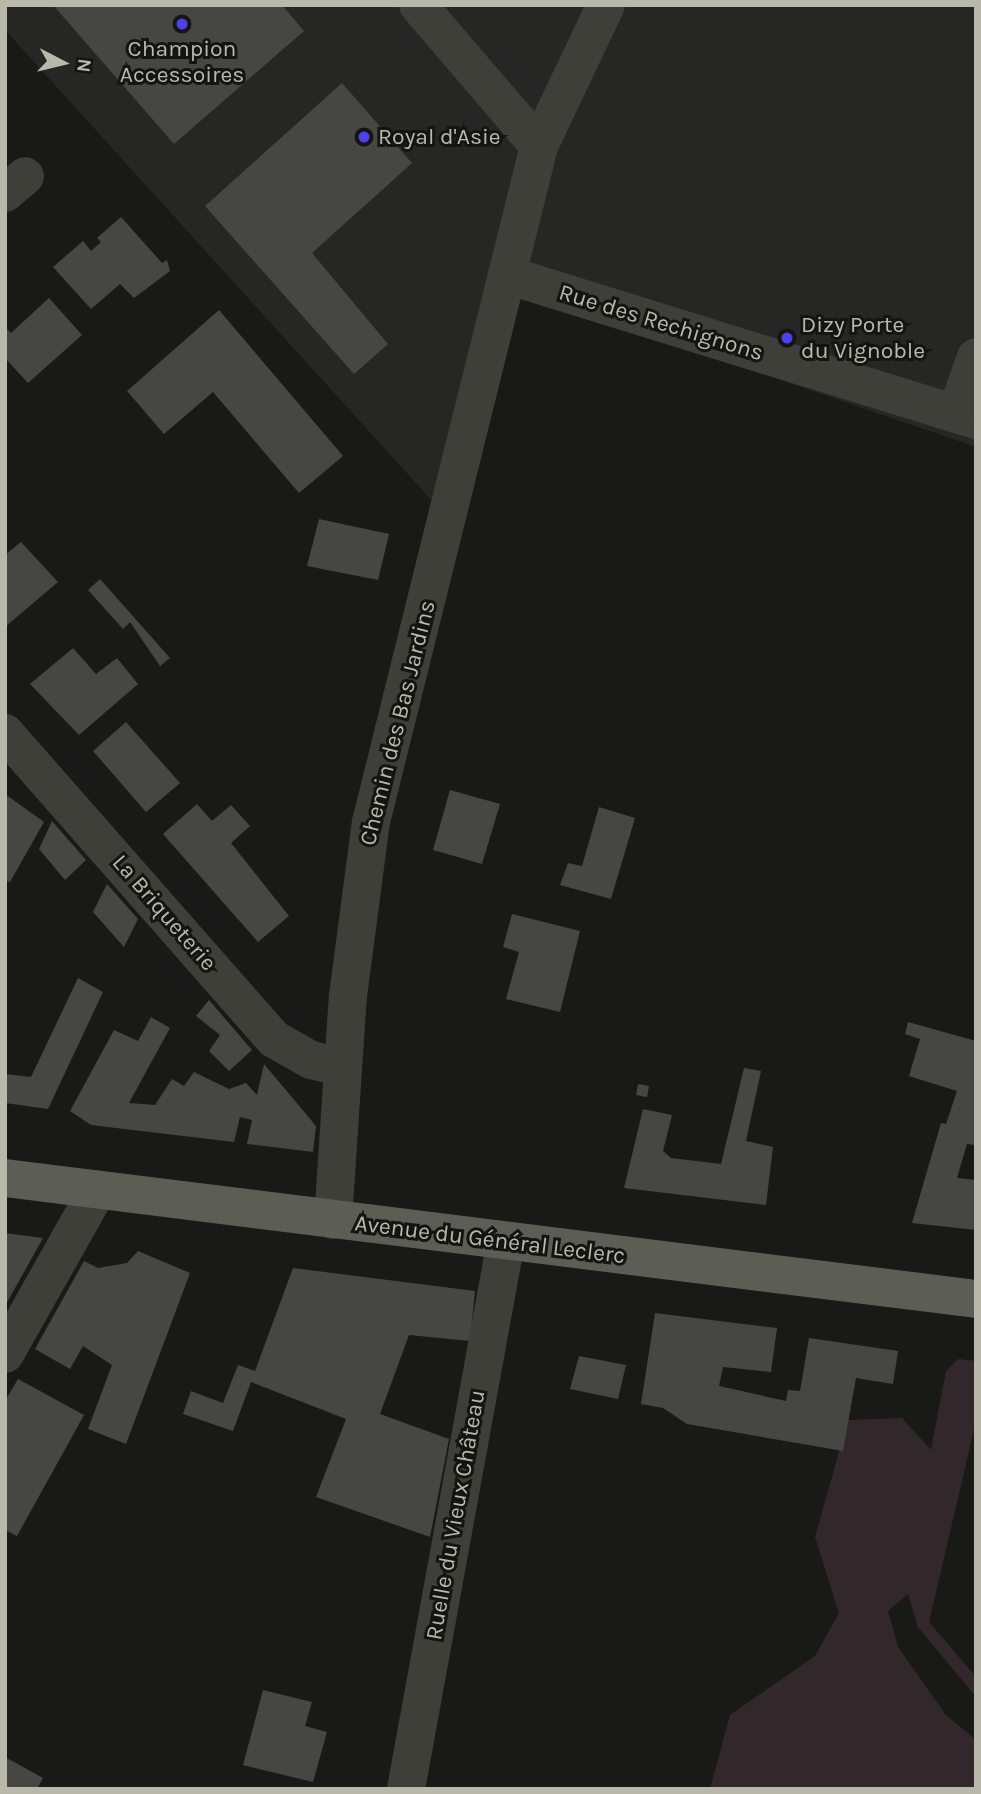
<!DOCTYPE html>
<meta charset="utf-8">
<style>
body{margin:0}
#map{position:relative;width:981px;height:1794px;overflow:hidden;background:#191a18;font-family:Karla,sans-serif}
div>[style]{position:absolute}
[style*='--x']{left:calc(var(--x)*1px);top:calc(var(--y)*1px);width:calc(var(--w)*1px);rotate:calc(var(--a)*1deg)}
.built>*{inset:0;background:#262724}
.green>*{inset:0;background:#32282c}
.building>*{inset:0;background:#464742}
.minor>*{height:38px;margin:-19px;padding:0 19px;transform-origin:19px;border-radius:19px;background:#3e3f39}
.major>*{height:38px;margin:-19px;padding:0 19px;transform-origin:19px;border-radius:19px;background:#5c5e56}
.dots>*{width:19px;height:19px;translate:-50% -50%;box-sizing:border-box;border:4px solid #141513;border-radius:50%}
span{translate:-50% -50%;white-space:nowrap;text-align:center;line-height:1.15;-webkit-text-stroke:6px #141513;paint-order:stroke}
.poi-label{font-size:23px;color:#b8b9ab}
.left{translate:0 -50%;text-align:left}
.street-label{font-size:23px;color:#b8b9ab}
.frame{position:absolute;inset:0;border:7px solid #b8b9ab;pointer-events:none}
.north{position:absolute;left:28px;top:28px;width:70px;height:70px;-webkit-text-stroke:5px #141513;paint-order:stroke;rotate:97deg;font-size:19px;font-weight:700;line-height:28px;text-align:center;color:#b8b9ab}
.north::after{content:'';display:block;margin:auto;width:24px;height:32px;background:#b8b9ab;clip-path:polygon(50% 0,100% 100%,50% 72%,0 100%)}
</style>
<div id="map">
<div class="built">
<div style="clip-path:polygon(5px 5px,976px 5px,976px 447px,516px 289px,453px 524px,5px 30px)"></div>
</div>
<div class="green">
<div style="clip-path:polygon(958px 1359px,976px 1361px,976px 1421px,929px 1622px,976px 1677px,976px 1697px,918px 1627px,908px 1594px,888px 1611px,898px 1647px,946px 1715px,976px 1740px,976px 1789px,710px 1789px,730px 1715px,815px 1656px,839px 1613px,815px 1537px,848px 1420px,902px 1418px,931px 1450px,946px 1371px)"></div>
</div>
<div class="building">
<div style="clip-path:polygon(53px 5px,282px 5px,304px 31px,174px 144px)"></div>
<div style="clip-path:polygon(342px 83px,412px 163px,312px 253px,388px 344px,354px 374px,205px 206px)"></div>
<div style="clip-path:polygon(121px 217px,162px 263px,167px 260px,170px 271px,134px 298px,120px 284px,91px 309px,53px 267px,83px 241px,91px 251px,101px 242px,97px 238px)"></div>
<div style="clip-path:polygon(49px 298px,82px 335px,28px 383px,5px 358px,5px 327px,11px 333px)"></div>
<div style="clip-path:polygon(219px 310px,343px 456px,299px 493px,213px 392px,164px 434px,127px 391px)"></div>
<div style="clip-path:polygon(319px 519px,389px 534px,378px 580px,307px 566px)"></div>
<div style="clip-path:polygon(21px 542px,58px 582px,5px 627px,5px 555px)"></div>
<div style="clip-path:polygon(100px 579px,170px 658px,160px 666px,130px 622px,123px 629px,88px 590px)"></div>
<div style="clip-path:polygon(73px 648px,96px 674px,117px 658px,138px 684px,79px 735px,30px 684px)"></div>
<div style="clip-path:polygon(126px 722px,180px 783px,146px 812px,93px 751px)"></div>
<div style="clip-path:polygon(450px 790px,500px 804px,482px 864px,433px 850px)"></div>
<div style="clip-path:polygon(5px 794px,44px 822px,10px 882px,5px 880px)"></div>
<div style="clip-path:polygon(197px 804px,212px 821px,231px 805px,250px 826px,231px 843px,289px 916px,258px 942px,163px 834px)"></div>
<div style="clip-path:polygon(599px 807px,635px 818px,611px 899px,560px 885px,568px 863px,582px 866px)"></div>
<div style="clip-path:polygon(52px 821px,86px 860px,65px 880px,39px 849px)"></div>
<div style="clip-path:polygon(107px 884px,138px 919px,124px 947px,93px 912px)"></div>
<div style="clip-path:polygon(512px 914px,580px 931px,560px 1012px,506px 999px,519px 952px,503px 947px)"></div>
<div style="clip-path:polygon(78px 978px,103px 992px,48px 1109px,5px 1103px,5px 1074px,31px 1077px)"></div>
<div style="clip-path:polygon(209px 1000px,252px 1050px,229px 1071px,209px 1051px,220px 1035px,196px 1016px)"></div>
<div style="clip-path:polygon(151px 1017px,170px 1028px,129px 1103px,155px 1105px,172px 1079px,184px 1086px,194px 1072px,229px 1089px,246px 1083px,257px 1095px,264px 1064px,316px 1126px,313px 1152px,247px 1144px,252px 1120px,240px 1117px,234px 1142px,91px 1125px,70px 1111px,114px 1030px,138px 1041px)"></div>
<div style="clip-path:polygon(908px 1022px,976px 1041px,976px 1145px,967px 1144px,957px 1178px,976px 1180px,976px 1230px,912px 1223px,941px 1123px,946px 1124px,957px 1091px,909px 1076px,920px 1039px,905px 1034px)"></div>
<div style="clip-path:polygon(744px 1068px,761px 1071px,746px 1141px,773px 1147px,766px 1205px,624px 1188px,643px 1109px,672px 1115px,663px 1151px,671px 1158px,721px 1164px)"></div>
<div style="clip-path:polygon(638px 1084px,649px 1086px,647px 1097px,636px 1095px)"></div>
<div style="clip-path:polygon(5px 1233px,43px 1238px,5px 1306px)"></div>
<div style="clip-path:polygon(138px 1251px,190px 1273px,126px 1444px,88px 1429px,112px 1365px,83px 1346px,70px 1369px,35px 1349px,84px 1261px,98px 1268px,127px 1263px)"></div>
<div style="clip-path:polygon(293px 1268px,475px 1291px,470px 1341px,409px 1335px,380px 1414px,449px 1439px,430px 1537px,316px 1497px,346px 1419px,251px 1382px,233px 1431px,183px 1414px,191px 1391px,223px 1403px,238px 1365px,255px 1371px)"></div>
<div style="clip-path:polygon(655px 1313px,777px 1328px,771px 1372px,723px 1367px,719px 1386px,786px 1401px,788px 1390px,800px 1391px,809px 1338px,898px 1351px,893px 1384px,856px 1378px,843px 1451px,687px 1424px,663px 1408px,641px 1404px)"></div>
<div style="clip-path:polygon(579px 1356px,626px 1365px,618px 1399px,570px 1389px)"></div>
<div style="clip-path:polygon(18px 1379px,84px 1415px,17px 1536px,5px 1530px,5px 1401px)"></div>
<div style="clip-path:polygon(263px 1690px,312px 1702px,305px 1726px,327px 1732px,313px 1782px,243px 1765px)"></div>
<div style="clip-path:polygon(5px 1757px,43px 1778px,37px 1789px,5px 1789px)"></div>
</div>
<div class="minor">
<div style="--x:418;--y:5;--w:186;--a:49.4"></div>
<div style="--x:5;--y:193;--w:26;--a:-40"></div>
<div style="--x:507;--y:275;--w:491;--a:17.2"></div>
<div style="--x:956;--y:414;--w:60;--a:-70.7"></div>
<div style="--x:5;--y:733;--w:407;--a:48.7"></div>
<div style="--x:274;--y:1039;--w:43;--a:29.6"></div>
<div style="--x:311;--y:1060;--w:32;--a:13"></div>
<div style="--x:333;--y:1220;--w:225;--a:-86.2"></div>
<div style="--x:348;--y:996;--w:176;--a:-82.5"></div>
<div style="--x:371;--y:822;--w:697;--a:-76.04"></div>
<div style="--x:539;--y:146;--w:156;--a:-64.6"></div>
<div style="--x:5;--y:1354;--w:189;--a:-60.6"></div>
<div style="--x:406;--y:1789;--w:557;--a:-79.66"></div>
</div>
<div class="major">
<div style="--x:5;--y:1178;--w:979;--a:7.1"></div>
</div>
<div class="dots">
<div style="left:182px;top:24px;background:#4d42e9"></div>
<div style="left:364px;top:137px;background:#4d42e9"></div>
<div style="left:787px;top:338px;background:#4d42e9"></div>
</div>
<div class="poi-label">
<span style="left:182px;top:62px">Champion<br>Accessoires</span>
<span class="left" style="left:378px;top:137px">Royal d'Asie</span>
<span class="left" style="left:801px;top:338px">Dizy Porte<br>du Vignoble</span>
</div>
<div class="street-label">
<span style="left:661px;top:323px;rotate:17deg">Rue des Rechignons</span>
<span style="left:398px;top:723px;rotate:-76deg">Chemin des Bas Jardins</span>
<span style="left:164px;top:913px;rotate:49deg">La Briqueterie</span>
<span style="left:490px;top:1240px;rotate:7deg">Avenue du Général Leclerc</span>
<span style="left:456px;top:1515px;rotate:-80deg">Ruelle du Vieux Château</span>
</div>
<div class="frame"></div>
<div class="north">N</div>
</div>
